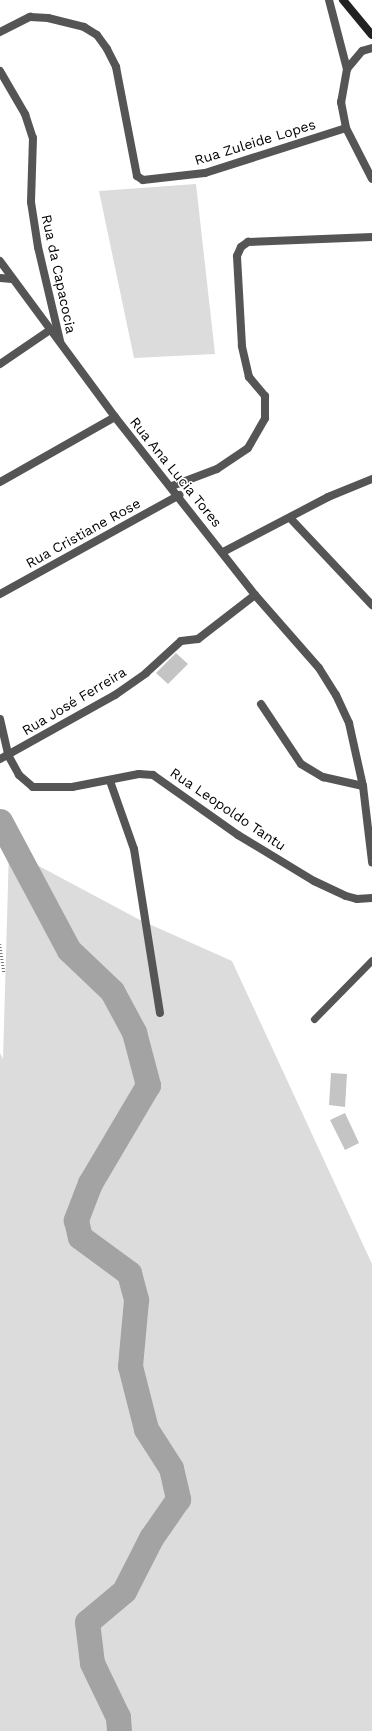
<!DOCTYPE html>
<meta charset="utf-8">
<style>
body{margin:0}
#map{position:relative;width:372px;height:1731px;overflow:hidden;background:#fff;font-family:"Work Sans",sans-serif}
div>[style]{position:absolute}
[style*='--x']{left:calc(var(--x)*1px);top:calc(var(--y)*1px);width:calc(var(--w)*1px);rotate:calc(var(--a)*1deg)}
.green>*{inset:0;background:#dcdcdc}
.river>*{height:25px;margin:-12.5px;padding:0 12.5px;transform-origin:12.5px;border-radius:12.5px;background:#a3a3a3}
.building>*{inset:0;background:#c4c4c4}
.path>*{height:2.5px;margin-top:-1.25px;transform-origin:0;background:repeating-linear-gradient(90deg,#777 0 1px,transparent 0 3px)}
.service>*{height:7px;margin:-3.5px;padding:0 3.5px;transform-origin:3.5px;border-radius:3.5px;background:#555}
.minor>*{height:8px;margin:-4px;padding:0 4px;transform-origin:4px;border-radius:4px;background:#555}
.secondary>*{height:8px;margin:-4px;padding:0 4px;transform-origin:4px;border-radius:4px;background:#222}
span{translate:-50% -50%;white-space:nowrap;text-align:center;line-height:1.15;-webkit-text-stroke:3px #fff;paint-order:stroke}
.street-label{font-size:14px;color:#000}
</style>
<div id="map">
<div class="green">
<div style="clip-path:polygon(196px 184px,215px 354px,134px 358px,99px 191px)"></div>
<div style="clip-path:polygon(9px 850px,140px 920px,232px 961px,372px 1264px,372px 1731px,0 1731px,0 1053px,3px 1059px)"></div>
</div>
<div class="river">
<div style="--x:0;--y:821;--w:146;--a:61.9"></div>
<div style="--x:69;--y:950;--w:59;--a:43.6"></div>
<div style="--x:112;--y:991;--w:47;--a:61.8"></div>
<div style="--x:134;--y:1032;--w:55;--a:75.2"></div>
<div style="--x:148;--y:1085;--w:114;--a:120.6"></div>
<div style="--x:90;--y:1183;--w:40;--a:111"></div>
<div style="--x:76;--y:1220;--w:17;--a:77"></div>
<div style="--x:80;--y:1237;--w:61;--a:36.3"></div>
<div style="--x:129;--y:1273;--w:28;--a:75"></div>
<div style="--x:136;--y:1300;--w:66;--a:95.2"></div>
<div style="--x:130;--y:1366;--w:65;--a:75.7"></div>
<div style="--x:146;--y:1429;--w:46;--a:57.3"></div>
<div style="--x:171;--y:1468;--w:32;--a:77"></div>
<div style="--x:178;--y:1499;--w:47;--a:124.7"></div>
<div style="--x:151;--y:1538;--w:59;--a:117"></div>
<div style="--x:124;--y:1591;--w:48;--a:140"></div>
<div style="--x:87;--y:1622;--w:41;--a:83"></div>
<div style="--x:92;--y:1663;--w:60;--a:64.3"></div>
<div style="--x:118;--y:1717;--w:14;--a:86"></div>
</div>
<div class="building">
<div style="clip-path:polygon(176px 653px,188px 664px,168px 684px,156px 673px)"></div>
<div style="clip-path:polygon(331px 1073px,347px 1074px,345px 1107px,329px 1105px)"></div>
<div style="clip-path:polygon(345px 1113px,359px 1143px,345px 1150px,330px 1120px)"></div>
</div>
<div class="path">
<div style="--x:0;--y:944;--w:30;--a:82"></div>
</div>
<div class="service">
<div style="--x:314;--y:1019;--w:83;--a:-45.5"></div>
</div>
<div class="minor">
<div style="--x:329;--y:0;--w:71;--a:75.4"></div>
<div style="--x:0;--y:32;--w:34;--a:-27"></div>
<div style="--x:30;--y:17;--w:18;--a:3"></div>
<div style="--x:48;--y:18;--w:37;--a:14"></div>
<div style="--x:84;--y:27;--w:15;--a:32"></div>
<div style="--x:97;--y:35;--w:17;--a:54"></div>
<div style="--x:107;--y:49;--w:20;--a:63"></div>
<div style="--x:116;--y:67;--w:111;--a:79.1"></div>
<div style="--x:137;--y:176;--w:7;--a:34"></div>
<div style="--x:143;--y:180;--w:62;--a:-6.4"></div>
<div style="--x:205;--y:173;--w:148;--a:-17.7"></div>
<div style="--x:372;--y:48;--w:10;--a:163"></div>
<div style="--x:362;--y:51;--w:23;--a:130"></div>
<div style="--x:347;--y:69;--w:34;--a:100"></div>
<div style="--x:341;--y:102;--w:26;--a:79"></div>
<div style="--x:346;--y:128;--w:57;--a:63"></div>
<div style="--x:0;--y:71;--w:50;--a:59.8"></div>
<div style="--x:25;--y:114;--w:25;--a:72"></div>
<div style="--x:33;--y:138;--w:64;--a:91.8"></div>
<div style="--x:31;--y:202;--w:46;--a:81.2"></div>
<div style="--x:38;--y:247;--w:97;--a:76.8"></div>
<div style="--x:0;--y:261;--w:194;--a:53.6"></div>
<div style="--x:115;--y:417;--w:226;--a:51.8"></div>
<div style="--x:255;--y:595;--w:97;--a:48.8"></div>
<div style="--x:319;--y:668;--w:32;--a:58"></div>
<div style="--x:336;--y:695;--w:31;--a:65"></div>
<div style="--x:349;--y:723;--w:65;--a:77.5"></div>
<div style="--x:363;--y:786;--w:77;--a:83.2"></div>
<div style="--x:0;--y:278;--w:12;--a:5"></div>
<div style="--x:0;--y:364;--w:60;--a:-34.2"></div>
<div style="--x:0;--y:482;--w:132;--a:-29.5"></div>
<div style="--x:172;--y:486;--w:48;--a:-20.7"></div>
<div style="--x:217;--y:469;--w:37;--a:-34"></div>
<div style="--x:248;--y:448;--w:34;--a:-60"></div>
<div style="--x:265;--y:418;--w:22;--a:-90"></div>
<div style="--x:265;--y:396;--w:25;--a:-130"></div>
<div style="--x:249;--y:377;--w:32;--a:-103"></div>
<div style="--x:242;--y:346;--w:90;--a:-93.2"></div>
<div style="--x:237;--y:256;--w:10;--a:-66"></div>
<div style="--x:241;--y:247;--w:9;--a:-36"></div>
<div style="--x:248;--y:242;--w:124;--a:-2.3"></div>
<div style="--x:290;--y:518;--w:120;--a:46.7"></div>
<div style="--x:223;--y:552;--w:119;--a:-27.6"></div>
<div style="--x:328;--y:497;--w:48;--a:-22.2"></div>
<div style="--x:0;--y:594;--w:205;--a:-28.9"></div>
<div style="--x:261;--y:704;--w:72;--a:56.3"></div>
<div style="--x:301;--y:764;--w:26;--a:31"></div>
<div style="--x:323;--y:777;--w:41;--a:12.7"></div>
<div style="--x:0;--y:719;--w:37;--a:77"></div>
<div style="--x:8;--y:755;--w:23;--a:61"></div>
<div style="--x:19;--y:775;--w:18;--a:41"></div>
<div style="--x:33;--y:787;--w:39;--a:0"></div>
<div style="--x:72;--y:787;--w:68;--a:-11"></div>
<div style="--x:139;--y:774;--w:14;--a:4"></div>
<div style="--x:153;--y:775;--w:104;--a:35.2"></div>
<div style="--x:238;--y:835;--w:89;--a:31.2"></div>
<div style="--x:314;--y:881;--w:35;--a:25"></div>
<div style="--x:346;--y:896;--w:11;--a:15"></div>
<div style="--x:357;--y:899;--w:15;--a:-4"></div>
<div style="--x:0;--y:759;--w:132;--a:-29.1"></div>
<div style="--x:115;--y:695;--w:38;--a:-35"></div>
<div style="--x:146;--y:673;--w:47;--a:-42.4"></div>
<div style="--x:181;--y:641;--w:17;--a:-7"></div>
<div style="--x:198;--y:639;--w:72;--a:-37.7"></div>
<div style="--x:110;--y:781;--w:72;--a:70.6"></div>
<div style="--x:134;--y:849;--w:166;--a:81"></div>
</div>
<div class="secondary">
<div style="--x:343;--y:0;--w:45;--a:50.4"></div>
</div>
<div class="street-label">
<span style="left:255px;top:142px;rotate:-17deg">Rua Zuleide Lopes</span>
<span style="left:59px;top:274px;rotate:78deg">Rua da Capacocia</span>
<span style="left:176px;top:472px;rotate:51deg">Rua Ana Lucia Tores</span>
<span style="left:83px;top:533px;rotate:-29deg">Rua Cristiane Rose</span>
<span style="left:74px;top:701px;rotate:-31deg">Rua José Ferreira</span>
<span style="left:228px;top:809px;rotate:34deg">Rua Leopoldo Tantu</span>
</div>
</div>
